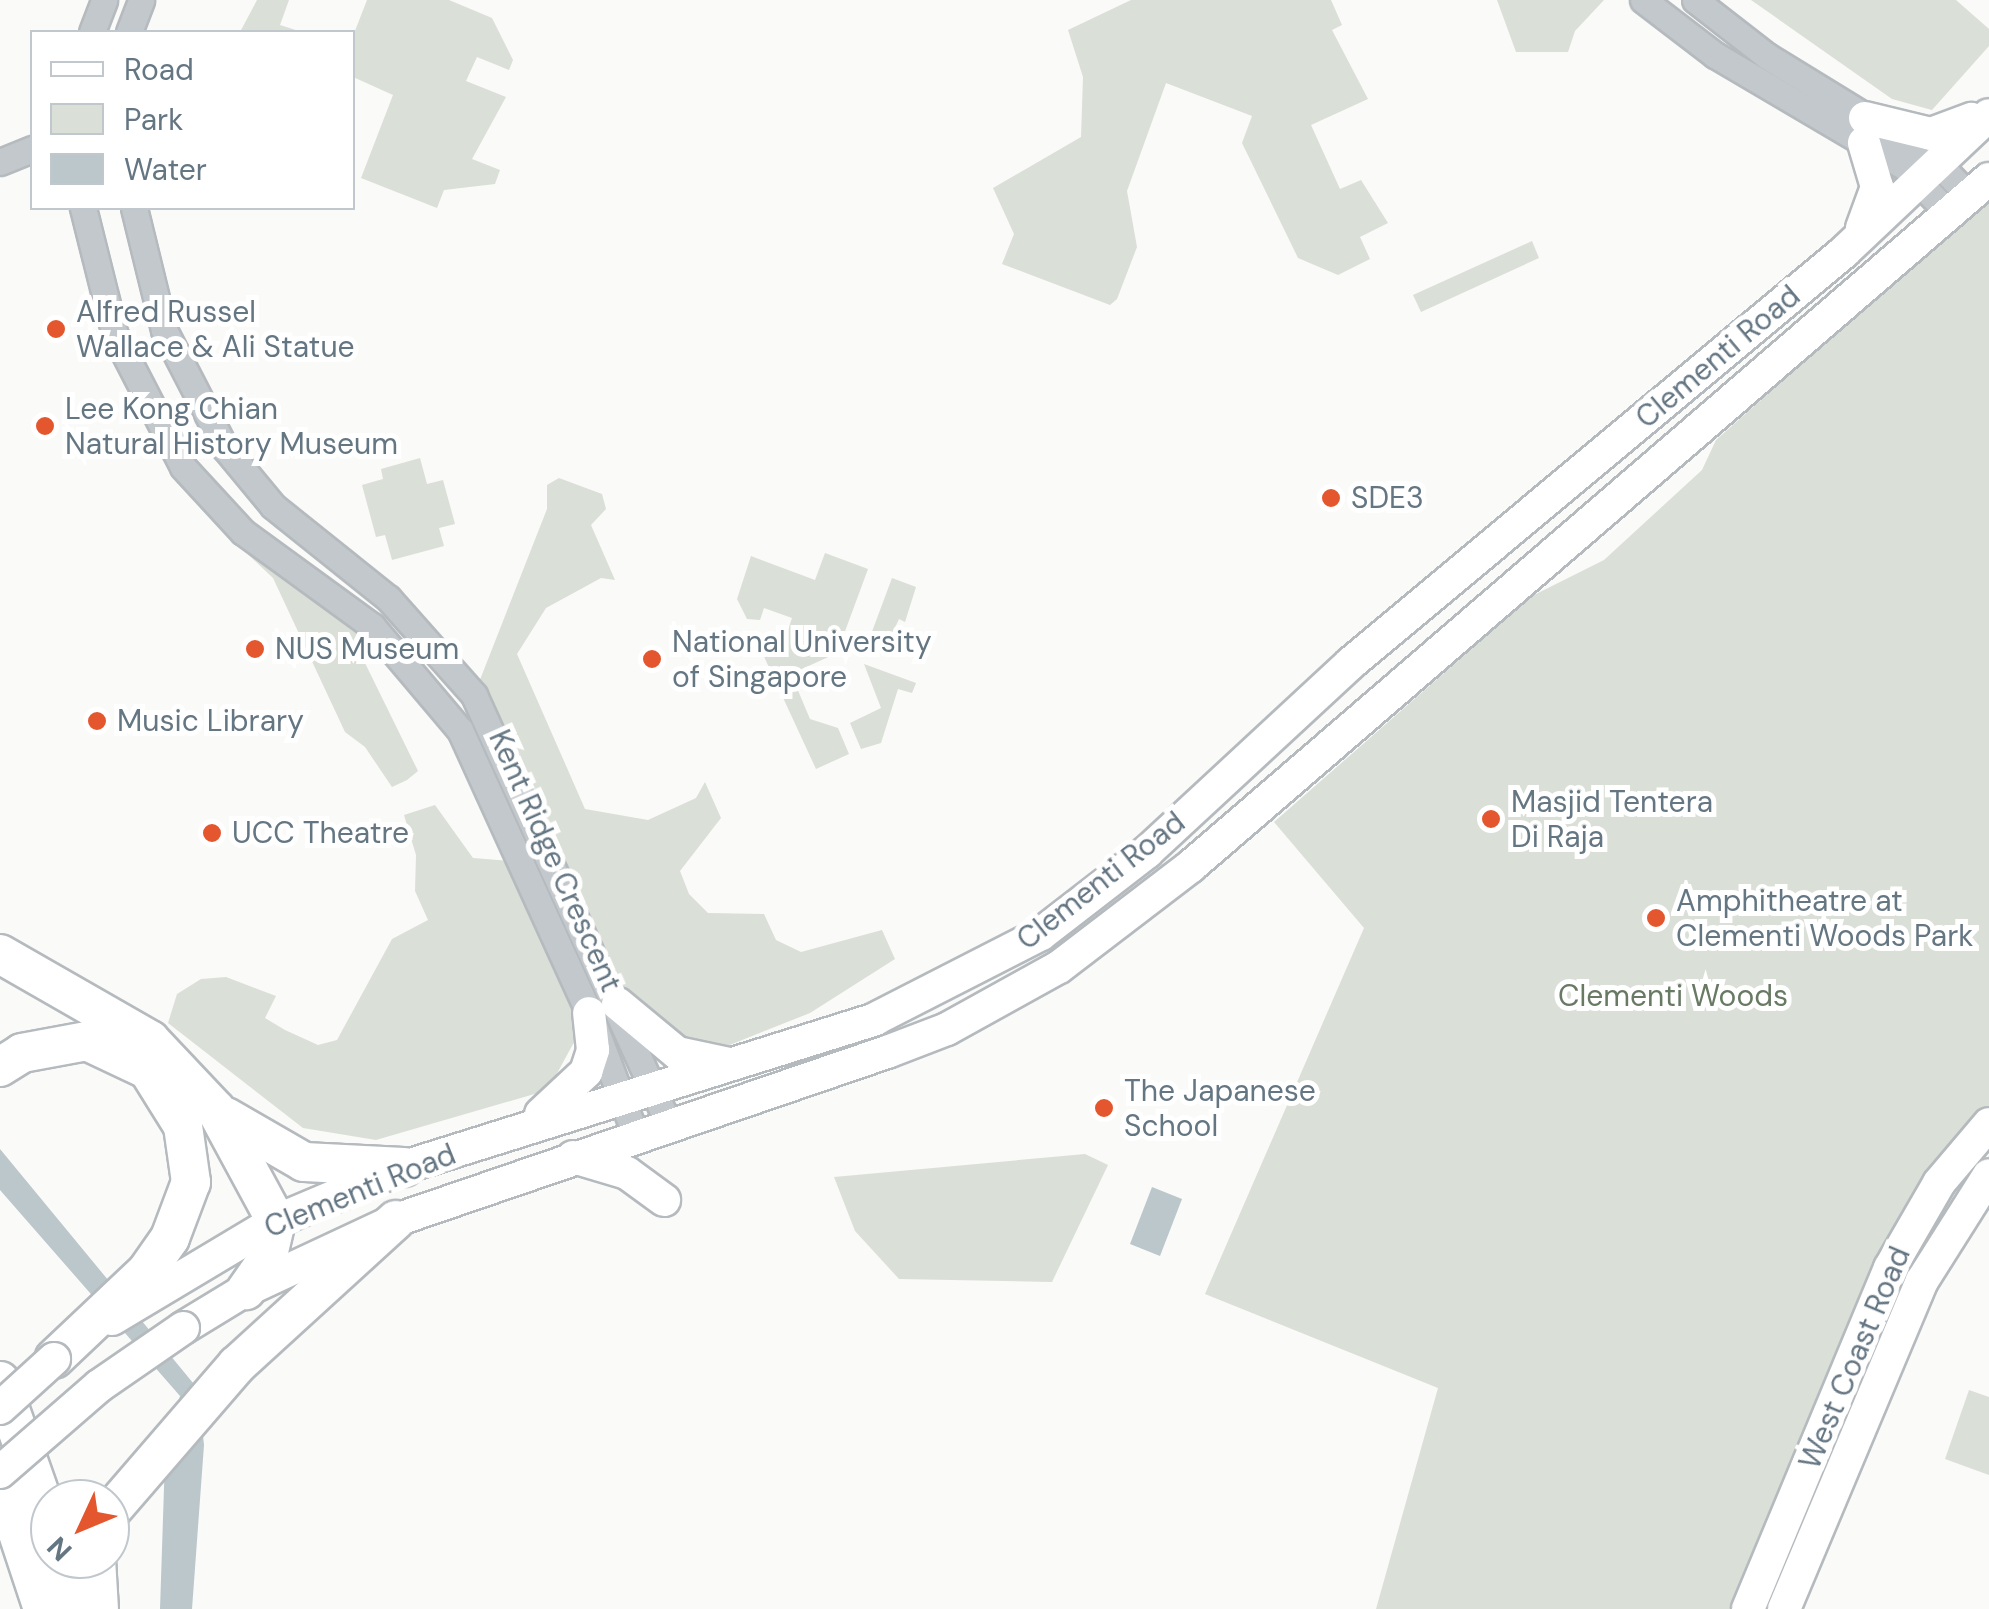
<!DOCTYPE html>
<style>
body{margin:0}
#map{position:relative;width:1989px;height:1609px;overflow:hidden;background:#fafaf8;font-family:"DM Sans",sans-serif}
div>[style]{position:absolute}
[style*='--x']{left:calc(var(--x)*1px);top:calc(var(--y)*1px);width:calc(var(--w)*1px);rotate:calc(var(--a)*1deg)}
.green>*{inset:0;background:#dadfd7}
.water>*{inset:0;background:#bbc7cb}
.roads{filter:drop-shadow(2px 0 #b5babe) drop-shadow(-2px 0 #b5babe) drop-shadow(0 2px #b5babe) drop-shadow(0 -2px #b5babe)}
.minor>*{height:25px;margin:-12.5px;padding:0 12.5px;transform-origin:12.5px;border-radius:12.5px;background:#c3c8cc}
.major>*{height:32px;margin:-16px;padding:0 16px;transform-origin:16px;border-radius:16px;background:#fff}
.highway>*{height:38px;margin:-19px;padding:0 19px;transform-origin:19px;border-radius:19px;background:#fff}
.bridges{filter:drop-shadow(2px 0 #b5babe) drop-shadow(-2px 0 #b5babe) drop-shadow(0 2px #b5babe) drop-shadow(0 -2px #b5babe)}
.major-bridge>*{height:32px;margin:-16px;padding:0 16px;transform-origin:16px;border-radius:16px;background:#fff}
.dots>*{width:28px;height:28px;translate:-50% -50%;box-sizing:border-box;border:5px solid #fff;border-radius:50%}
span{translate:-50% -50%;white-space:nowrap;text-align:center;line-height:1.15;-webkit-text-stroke:10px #fff;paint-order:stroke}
.poi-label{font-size:30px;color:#657683}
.left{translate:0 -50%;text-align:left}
.street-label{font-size:30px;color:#657683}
.park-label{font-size:30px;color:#687a64}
.legend{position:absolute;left:30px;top:30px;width:325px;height:180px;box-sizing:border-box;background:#fff;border:2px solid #c1c8cd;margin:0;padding:12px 18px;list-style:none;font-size:30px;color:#657683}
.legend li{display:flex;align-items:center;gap:20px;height:50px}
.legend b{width:50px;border:2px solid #c1c8cd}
.north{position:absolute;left:30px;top:1479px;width:100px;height:100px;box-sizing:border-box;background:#fff;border:2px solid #c1c8cd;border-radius:50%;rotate:226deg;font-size:28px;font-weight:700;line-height:40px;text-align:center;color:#657683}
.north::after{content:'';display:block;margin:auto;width:35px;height:45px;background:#e4572e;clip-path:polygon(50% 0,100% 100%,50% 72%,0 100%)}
</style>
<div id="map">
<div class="green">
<div style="clip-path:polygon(257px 0,289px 0,280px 25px,302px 32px,240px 32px)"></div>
<div style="clip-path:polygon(367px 0,449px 0,492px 18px,513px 60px,509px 70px,477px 57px,466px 81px,506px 97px,472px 159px,500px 170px,495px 184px,444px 190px,437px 208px,361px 178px,393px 95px,353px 77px,353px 36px)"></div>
<div style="clip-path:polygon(1131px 0,1331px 0,1342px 25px,1332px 30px,1368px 99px,1311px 125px,1340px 189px,1361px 180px,1388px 223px,1360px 237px,1370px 259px,1338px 275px,1298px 258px,1242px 143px,1252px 116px,1166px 83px,1127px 191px,1137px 247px,1117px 299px,1110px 305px,1002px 264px,1014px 234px,993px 188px,1081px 137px,1083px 77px,1068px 30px)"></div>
<div style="clip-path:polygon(1497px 0,1604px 0,1575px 31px,1568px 52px,1516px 52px)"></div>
<div style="clip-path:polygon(1751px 0,1956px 0,1989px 29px,1989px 46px,1932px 110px,1892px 99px)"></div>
<div style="clip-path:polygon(1989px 197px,1989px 1116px,1889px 1254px,1731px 1609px,1376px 1609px,1438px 1388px,1205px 1294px,1364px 928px,1274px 822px,1532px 596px,1604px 560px,1702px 470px,1716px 440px)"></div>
<div style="clip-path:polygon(1532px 241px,1539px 258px,1421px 312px,1413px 295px)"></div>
<div style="clip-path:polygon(420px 458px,427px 484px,443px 480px,455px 524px,439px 528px,444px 546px,392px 560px,385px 535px,376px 537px,362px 485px,383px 479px,381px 469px)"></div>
<div style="clip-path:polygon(559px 478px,602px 494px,606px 509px,591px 525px,615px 580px,601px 578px,546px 608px,517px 654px,585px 809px,648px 820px,696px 798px,705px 782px,721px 818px,680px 871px,689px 894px,708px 913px,764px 914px,776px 940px,801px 952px,882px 930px,895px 959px,810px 1013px,722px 1048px,639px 1026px,474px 695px,547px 509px,547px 485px)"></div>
<div style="clip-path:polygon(243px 532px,365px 634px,364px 661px,418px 771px,407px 780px,392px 787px,365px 747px,345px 732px,273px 578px,235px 542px)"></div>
<div style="clip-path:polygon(825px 553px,868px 569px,837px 653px,791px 674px,810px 719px,838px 728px,849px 754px,816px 769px,760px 648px,782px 648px,792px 618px,764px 608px,760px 620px,747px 619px,737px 599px,751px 556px,815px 580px)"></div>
<div style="clip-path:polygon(892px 578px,916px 587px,905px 622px,899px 619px,888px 643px,870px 637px)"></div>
<div style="clip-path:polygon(864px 664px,916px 683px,912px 693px,898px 689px,881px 743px,861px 749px,850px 723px,881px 708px)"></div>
<div style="clip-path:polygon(435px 805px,473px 858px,521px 862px,591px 1036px,573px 1044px,548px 1090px,376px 1140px,303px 1128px,168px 1023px,177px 994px,201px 979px,226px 977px,276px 996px,265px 1018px,285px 1030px,318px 1045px,337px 1040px,392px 939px,428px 920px,415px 891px,416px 855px,404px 815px)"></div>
<div style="clip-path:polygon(1085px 1154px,1108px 1165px,1052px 1282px,899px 1279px,855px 1231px,834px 1177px)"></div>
<div style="clip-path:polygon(1969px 1390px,1989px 1397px,1989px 1475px,1945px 1459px)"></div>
</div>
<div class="water">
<div style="clip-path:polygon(0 1149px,198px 1389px,204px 1445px,192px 1609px,160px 1609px,165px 1458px,180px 1396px,0 1190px)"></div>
<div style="clip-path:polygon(1152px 1187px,1182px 1199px,1160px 1256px,1130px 1244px)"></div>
</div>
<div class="roads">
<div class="minor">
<div style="--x:1643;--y:0;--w:91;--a:37.4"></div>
<div style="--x:1715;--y:55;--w:221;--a:30.5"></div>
<div style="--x:1905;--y:167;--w:66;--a:46.8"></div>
<div style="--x:1695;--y:0;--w:91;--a:37.9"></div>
<div style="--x:1767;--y:56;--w:193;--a:31.5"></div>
<div style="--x:1932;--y:157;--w:54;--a:46.5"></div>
<div style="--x:92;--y:32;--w:34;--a:-69"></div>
<div style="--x:129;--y:32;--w:34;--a:-69"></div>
<div style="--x:0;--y:162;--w:35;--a:-22"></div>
<div style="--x:83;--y:208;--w:131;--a:75.9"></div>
<div style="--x:115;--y:335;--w:148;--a:62.7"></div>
<div style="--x:183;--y:467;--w:88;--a:47.3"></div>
<div style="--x:243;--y:532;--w:160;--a:36.1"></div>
<div style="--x:372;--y:626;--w:136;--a:49.8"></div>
<div style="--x:460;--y:730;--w:311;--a:65.5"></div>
<div style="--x:589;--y:1013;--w:132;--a:69.1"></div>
<div style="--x:134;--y:208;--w:126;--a:76.2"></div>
<div style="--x:164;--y:330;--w:133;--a:62.7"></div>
<div style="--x:225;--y:448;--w:75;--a:50.4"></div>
<div style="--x:273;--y:506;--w:147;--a:38.7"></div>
<div style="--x:388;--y:598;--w:130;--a:48.4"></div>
<div style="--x:474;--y:695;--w:472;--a:65.6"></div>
</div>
<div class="major">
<div style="--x:1865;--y:118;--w:68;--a:13.6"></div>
<div style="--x:1931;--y:134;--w:43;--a:-20.6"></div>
<div style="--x:1862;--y:228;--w:44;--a:-69.9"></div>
<div style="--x:1877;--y:187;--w:46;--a:-106.5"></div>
<div style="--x:618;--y:1004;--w:77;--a:39.7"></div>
<div style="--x:677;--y:1053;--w:53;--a:11.9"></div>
<div style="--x:541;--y:1114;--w:62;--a:-43"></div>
<div style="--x:586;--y:1072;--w:23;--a:-72"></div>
<div style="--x:593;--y:1050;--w:37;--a:-96"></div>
<div style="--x:573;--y:1157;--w:56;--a:16.5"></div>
<div style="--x:627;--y:1173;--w:46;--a:36.1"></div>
<div style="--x:112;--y:1319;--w:191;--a:-30.9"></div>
<div style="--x:276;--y:1221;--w:139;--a:-22.9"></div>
<div style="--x:404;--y:1167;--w:494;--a:-17.4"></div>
<div style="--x:875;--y:1019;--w:186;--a:-27.1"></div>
<div style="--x:1041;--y:934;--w:134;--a:-37.7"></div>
<div style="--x:1147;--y:852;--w:278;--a:-42.8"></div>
<div style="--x:1351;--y:663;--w:642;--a:-39.82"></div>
<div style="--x:1844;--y:252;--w:199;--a:-43.4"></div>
<div style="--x:183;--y:1328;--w:69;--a:-31.4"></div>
<div style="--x:242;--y:1292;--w:170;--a:-25.1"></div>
<div style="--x:396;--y:1220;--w:519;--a:-18.89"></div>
<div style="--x:887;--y:1052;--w:64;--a:-21"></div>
<div style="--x:947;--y:1029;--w:128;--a:-29"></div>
<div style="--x:1059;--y:967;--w:166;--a:-37.4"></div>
<div style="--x:1191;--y:866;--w:1053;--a:-40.73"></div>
<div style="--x:1748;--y:1609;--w:369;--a:-67.4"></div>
<div style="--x:1890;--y:1268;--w:98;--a:-60"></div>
<div style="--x:1939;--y:1183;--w:77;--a:-49.7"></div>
<div style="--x:1784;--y:1609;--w:356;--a:-67.2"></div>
<div style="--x:1922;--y:1281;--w:125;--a:-57.7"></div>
</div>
<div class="highway">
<div style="--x:0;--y:954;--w:173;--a:29.8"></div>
<div style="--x:150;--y:1040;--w:96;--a:46.7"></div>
<div style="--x:216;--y:1110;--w:126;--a:61.6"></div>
<div style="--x:276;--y:1221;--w:40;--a:103"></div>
<div style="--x:267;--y:1260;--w:37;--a:125"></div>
<div style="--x:0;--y:1067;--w:26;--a:-32"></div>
<div style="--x:22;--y:1053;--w:66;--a:-10.5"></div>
<div style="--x:87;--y:1041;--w:68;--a:25.4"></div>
<div style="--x:148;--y:1070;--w:66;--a:58"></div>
<div style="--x:183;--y:1126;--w:57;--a:81.9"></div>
<div style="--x:191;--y:1182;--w:60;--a:110.6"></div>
<div style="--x:170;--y:1238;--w:39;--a:125"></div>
<div style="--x:148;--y:1270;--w:129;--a:136.6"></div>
<div style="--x:226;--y:1117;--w:90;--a:30"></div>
<div style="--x:304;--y:1162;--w:100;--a:2.9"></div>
<div style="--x:0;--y:1381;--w:151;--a:70.6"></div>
<div style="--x:0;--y:1479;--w:137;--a:71.7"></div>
<div style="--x:110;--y:1512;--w:194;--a:-49.2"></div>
<div style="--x:237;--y:1365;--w:215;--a:-42.4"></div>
<div style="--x:61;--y:1559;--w:52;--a:72.3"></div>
<div style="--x:96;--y:1559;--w:50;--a:86.6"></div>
</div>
</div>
<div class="bridges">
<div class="major-bridge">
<div style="--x:0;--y:1408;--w:73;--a:-42.2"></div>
<div style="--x:0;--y:1472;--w:131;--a:-41"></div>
<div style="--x:99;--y:1386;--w:102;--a:-34.6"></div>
</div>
</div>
<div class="dots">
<div style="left:56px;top:329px;background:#e4572e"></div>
<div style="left:45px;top:426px;background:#e4572e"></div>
<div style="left:1331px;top:498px;background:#e4572e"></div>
<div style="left:255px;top:649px;background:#e4572e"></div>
<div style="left:652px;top:659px;background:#e4572e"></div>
<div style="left:97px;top:721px;background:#e4572e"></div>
<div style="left:1491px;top:819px;background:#e4572e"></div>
<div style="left:212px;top:833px;background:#e4572e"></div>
<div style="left:1656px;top:918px;background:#e4572e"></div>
<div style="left:1104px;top:1108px;background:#e4572e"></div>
</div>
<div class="poi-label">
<span class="left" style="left:76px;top:329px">Alfred Russel<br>Wallace &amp; Ali Statue</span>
<span class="left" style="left:65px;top:426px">Lee Kong Chian<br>Natural History Museum</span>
<span class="left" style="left:1351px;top:498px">SDE3</span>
<span class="left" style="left:672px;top:659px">National University<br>of Singapore</span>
<span class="left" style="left:275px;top:649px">NUS Museum</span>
<span class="left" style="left:117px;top:721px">Music Library</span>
<span class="left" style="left:1511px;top:819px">Masjid Tentera<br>Di Raja</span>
<span class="left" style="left:232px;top:833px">UCC Theatre</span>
<span class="left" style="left:1676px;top:918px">Amphitheatre at<br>Clementi Woods Park</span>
<span class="left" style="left:1124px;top:1108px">The Japanese<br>School</span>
</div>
<div class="street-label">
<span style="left:1718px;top:357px;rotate:-40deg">Clementi Road</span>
<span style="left:555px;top:861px;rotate:66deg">Kent Ridge Crescent</span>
<span style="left:1101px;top:881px;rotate:-38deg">Clementi Road</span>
<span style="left:360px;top:1191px;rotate:-22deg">Clementi Road</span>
<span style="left:1855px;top:1358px;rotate:-67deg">West Coast Road</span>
</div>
<div class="park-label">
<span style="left:1673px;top:996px">Clementi Woods</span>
</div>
<ul class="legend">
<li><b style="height:12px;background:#fff"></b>Road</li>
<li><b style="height:28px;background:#dadfd7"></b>Park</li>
<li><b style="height:28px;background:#bbc7cb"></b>Water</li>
</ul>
<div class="north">N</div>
</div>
